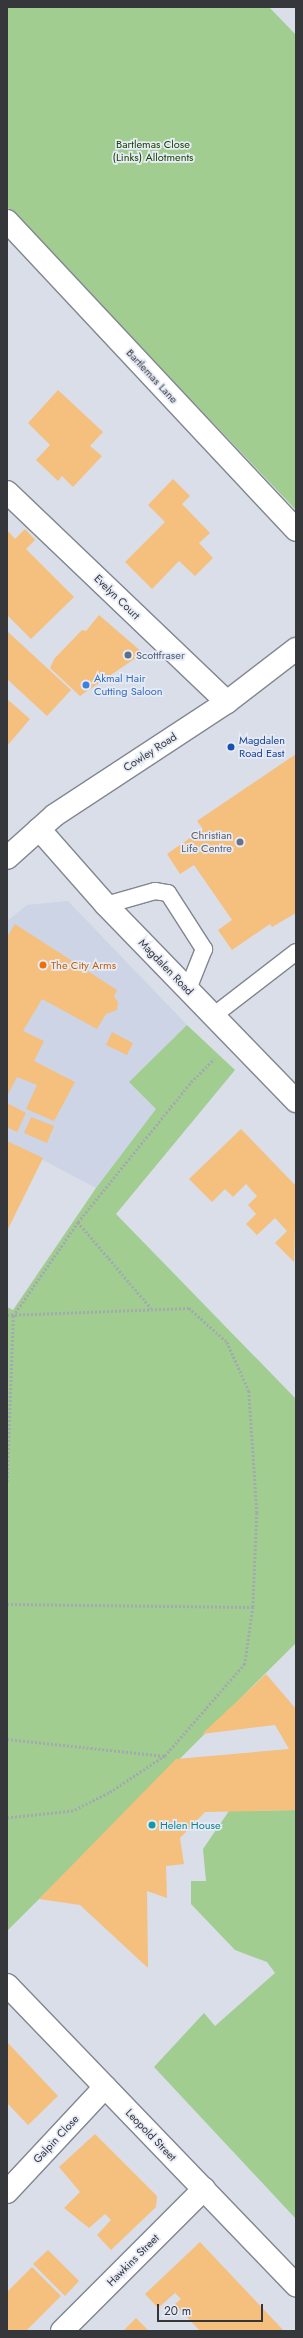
<!DOCTYPE html>
<style>
body{margin:0}
#map{position:relative;width:303px;height:2338px;overflow:hidden;background:#d9dee9;font-family:Jost,sans-serif}
div>[style]{position:absolute}
[style*='--x']{left:calc(var(--x)*1px);top:calc(var(--y)*1px);width:calc(var(--w)*1px);rotate:calc(var(--a)*1deg)}
.built>*{inset:0;background:#ccd4e6}
.green>*{inset:0;background:#a2cd91}
.building>*{inset:0;background:#f5bf7e}
.path>*{height:2.5px;margin-top:-1.25px;transform-origin:0;background:repeating-linear-gradient(90deg,#a4a8b1 0 2px,transparent 0 4px)}
.roads{filter:drop-shadow(1px 0 #828690) drop-shadow(-1px 0 #828690) drop-shadow(0 1px #828690) drop-shadow(0 -1px #828690)}
.service>*{height:16px;margin:-8px;padding:0 8px;transform-origin:8px;border-radius:8px;background:#fff}
.minor>*{height:22px;margin:-11px;padding:0 11px;transform-origin:11px;border-radius:11px;background:#fff}
.secondary>*{height:22px;margin:-11px;padding:0 11px;transform-origin:11px;border-radius:11px;background:#fff}
.dots>*{width:11px;height:11px;translate:-50% -50%;box-sizing:border-box;border:2px solid #e6ebf6;border-radius:50%}
span{translate:-50% -50%;white-space:nowrap;text-align:center;line-height:1.15;-webkit-text-stroke:3.5px #e6ebf6;paint-order:stroke}
.park-label{font-size:11px;color:#184300}
.street-label{font-size:11px;color:#35373b}
.service-label{font-size:11px;color:#4e5e75}
.left{translate:0 -50%;text-align:left}
.shop-label{font-size:11px;color:#366cbe}
.transit-label{font-size:11px;color:#164399}
.worship-label{font-size:11px;color:#5b616d}
.right{translate:-100% -50%;text-align:right}
.food-label{font-size:11px;color:#c56008}
.culture-label{font-size:11px;color:#0d838f}
.frame{position:absolute;inset:0;border:8px solid #35373b;pointer-events:none}
.scale{position:absolute;left:157px;top:2304px;width:106px;height:18px;box-sizing:border-box;border:2px solid #35373b;border-top:0;padding-left:5px;font-size:12px;line-height:14px;white-space:nowrap;color:#35373b;-webkit-text-stroke:3px #e6ebf6;paint-order:stroke}
</style>
<div id="map">
<div class="built">
<div style="clip-path:polygon(68px 901px,187px 1025px,129px 1082px,157px 1109px,96px 1188px,7px 1141px,7px 921px,27px 905px)"></div>
</div>
<div class="green">
<div style="clip-path:polygon(7px 7px,269px 7px,296px 35px,296px 510px,7px 207px)"></div>
<div style="clip-path:polygon(187px 1025px,235px 1070px,116px 1214px,296px 1399px,296px 1643px,7px 1931px,7px 1307px,13px 1310px,96px 1188px,156px 1109px,129px 1082px)"></div>
<div style="clip-path:polygon(296px 1810px,296px 2219px,154px 2067px,204px 2013px,215px 2026px,275px 1973px,267px 1962px,235px 1950px,191px 1904px,191px 1881px,206px 1881px,203px 1849px,229px 1811px)"></div>
</div>
<div class="building">
<div style="clip-path:polygon(58px 390px,103px 432px,90px 446px,102px 456px,73px 487px,62px 476px,58px 481px,36px 460px,50px 445px,28px 423px)"></div>
<div style="clip-path:polygon(173px 479px,190px 496px,182px 504px,210px 533px,199px 543px,213px 558px,195px 576px,179px 561px,152px 589px,125px 562px,165px 522px,148px 505px)"></div>
<div style="clip-path:polygon(25px 529px,35px 540px,26px 549px,74px 597px,31px 639px,7px 615px,7px 530px,15px 539px)"></div>
<div style="clip-path:polygon(99px 615px,143px 653px,80px 696px,50px 668px,54px 659px,82px 630px,86px 631px)"></div>
<div style="clip-path:polygon(7px 631px,71px 690px,47px 716px,7px 679px)"></div>
<div style="clip-path:polygon(7px 699px,30px 719px,7px 746px)"></div>
<div style="clip-path:polygon(296px 754px,296px 913px,272px 927px,270px 924px,232px 950px,218px 930px,232px 920px,194px 865px,180px 874px,167px 854px,203px 829px,197px 821px)"></div>
<div style="clip-path:polygon(15px 924px,117px 990px,114px 996px,118px 1002px,117px 1010px,106px 1014px,97px 1029px,42px 999px,23px 1031px,44px 1041px,34px 1061px,75px 1082px,54px 1121px,26px 1109px,37px 1085px,17px 1077px,7px 1096px,7px 937px)"></div>
<div style="clip-path:polygon(112px 1032px,133px 1043px,127px 1055px,106px 1045px)"></div>
<div style="clip-path:polygon(7px 1103px,26px 1113px,17px 1132px,7px 1127px)"></div>
<div style="clip-path:polygon(31px 1117px,54px 1126px,47px 1143px,24px 1133px)"></div>
<div style="clip-path:polygon(241px 1129px,296px 1186px,294px 1262px,275px 1243px,287px 1231px,275px 1218px,257px 1235px,246px 1224px,256px 1214px,248px 1205px,257px 1196px,246px 1184px,233px 1197px,225px 1189px,212px 1202px,189px 1179px)"></div>
<div style="clip-path:polygon(7px 1141px,43px 1158px,7px 1231px)"></div>
<div style="clip-path:polygon(266px 1674px,296px 1709px,296px 1810px,205px 1812px,180px 1838px,184px 1864px,166px 1866px,167px 1898px,147px 1891px,148px 1968px,80px 1905px,39px 1899px,176px 1759px,289px 1749px,275px 1725px,202px 1734px)"></div>
<div style="clip-path:polygon(7px 2042px,58px 2096px,28px 2125px,7px 2103px)"></div>
<div style="clip-path:polygon(95px 2134px,157px 2196px,156px 2207px,111px 2250px,97px 2235px,111px 2220px,105px 2214px,89px 2228px,64px 2208px,80px 2192px,59px 2167px)"></div>
<div style="clip-path:polygon(200px 2242px,284px 2331px,200px 2331px,175px 2304px,181px 2299px,175px 2293px,158px 2308px,145px 2294px)"></div>
<div style="clip-path:polygon(48px 2250px,79px 2281px,65px 2296px,33px 2264px)"></div>
<div style="clip-path:polygon(32px 2267px,61px 2296px,26px 2331px,7px 2331px,7px 2292px)"></div>
<div style="clip-path:polygon(136px 2318px,149px 2331px,123px 2331px)"></div>
</div>
<div class="path">
<div style="--x:78;--y:1222;--w:113;--a:49.7"></div>
<div style="--x:7;--y:1315;--w:182;--a:-2.2"></div>
<div style="--x:189;--y:1308;--w:51;--a:41.8"></div>
<div style="--x:227;--y:1342;--w:54;--a:65.8"></div>
<div style="--x:249;--y:1391;--w:122;--a:86.2"></div>
<div style="--x:257;--y:1513;--w:94;--a:92.4"></div>
<div style="--x:253;--y:1607;--w:58;--a:98"></div>
<div style="--x:245;--y:1664;--w:122;--a:131"></div>
<div style="--x:165;--y:1756;--w:67;--a:146.5"></div>
<div style="--x:109;--y:1793;--w:40;--a:153.4"></div>
<div style="--x:73;--y:1811;--w:66;--a:173.9"></div>
<div style="--x:7;--y:1482;--w:166;--a:-87.9"></div>
<div style="--x:13;--y:1316;--w:114;--a:-55.3"></div>
<div style="--x:78;--y:1222;--w:180;--a:-51.1"></div>
<div style="--x:191;--y:1082;--w:33;--a:-45"></div>
<div style="--x:7;--y:1604;--w:246;--a:0.7"></div>
<div style="--x:7;--y:1739;--w:159;--a:6.1"></div>
</div>
<div class="roads">
<div class="service">
<div style="--x:106;--y:905;--w:51;--a:-15.9"></div>
<div style="--x:155;--y:891;--w:13;--a:9"></div>
<div style="--x:168;--y:893;--w:67;--a:57.3"></div>
<div style="--x:204;--y:949;--w:43;--a:111.8"></div>
<div style="--x:213;--y:1016;--w:105;--a:-37.6"></div>
</div>
<div class="minor">
<div style="--x:7;--y:221;--w:423;--a:46.9"></div>
<div style="--x:7;--y:492;--w:304;--a:43.7"></div>
<div style="--x:39;--y:829;--w:101;--a:48.6"></div>
<div style="--x:106;--y:905;--w:273;--a:45.9"></div>
<div style="--x:7;--y:1985;--w:417;--a:46.1"></div>
<div style="--x:7;--y:2192;--w:144;--a:-47"></div>
<div style="--x:62;--y:2331;--w:201;--a:-45"></div>
</div>
<div class="secondary">
<div style="--x:7;--y:858;--w:64;--a:-41.9"></div>
<div style="--x:55;--y:815;--w:206;--a:-33.3"></div>
<div style="--x:227;--y:702;--w:87;--a:-37.5"></div>
</div>
</div>
<div class="dots">
<div style="left:128px;top:655px;background:#5c6f8a"></div>
<div style="left:86px;top:685px;background:#3f7fe0"></div>
<div style="left:231px;top:747px;background:#1a4fb4"></div>
<div style="left:240px;top:842px;background:#6b7280"></div>
<div style="left:43px;top:965px;background:#e8710a"></div>
<div style="left:152px;top:1825px;background:#0f9aa8"></div>
</div>
<div class="park-label">
<span style="left:153px;top:151px">Bartlemas Close<br>(Links) Allotments</span>
</div>
<div class="street-label">
<span style="left:152px;top:376px;rotate:47deg">Bartlemas Lane</span>
<span style="left:117px;top:597px;rotate:44deg">Evelyn Court</span>
<span style="left:150px;top:752px;rotate:-33deg">Cowley Road</span>
<span style="left:166px;top:967px;rotate:46deg">Magdalen Road</span>
<span style="left:151px;top:2135px;rotate:46deg">Leopold Street</span>
<span style="left:56px;top:2139px;rotate:-47deg">Galpin Close</span>
<span style="left:133px;top:2260px;rotate:-45deg">Hawkins Street</span>
</div>
<div class="service-label">
<span class="left" style="left:136px;top:655px">Scottfraser</span>
</div>
<div class="shop-label">
<span class="left" style="left:94px;top:685px">Akmal Hair<br>Cutting Saloon</span>
</div>
<div class="transit-label">
<span class="left" style="left:239px;top:747px">Magdalen<br>Road East</span>
</div>
<div class="worship-label">
<span class="right" style="left:232px;top:842px">Christian<br>Life Centre</span>
</div>
<div class="food-label">
<span class="left" style="left:51px;top:965px">The City Arms</span>
</div>
<div class="culture-label">
<span class="left" style="left:160px;top:1825px">Helen House</span>
</div>
<div class="frame"></div>
<div class="scale">20 m</div>
</div>
